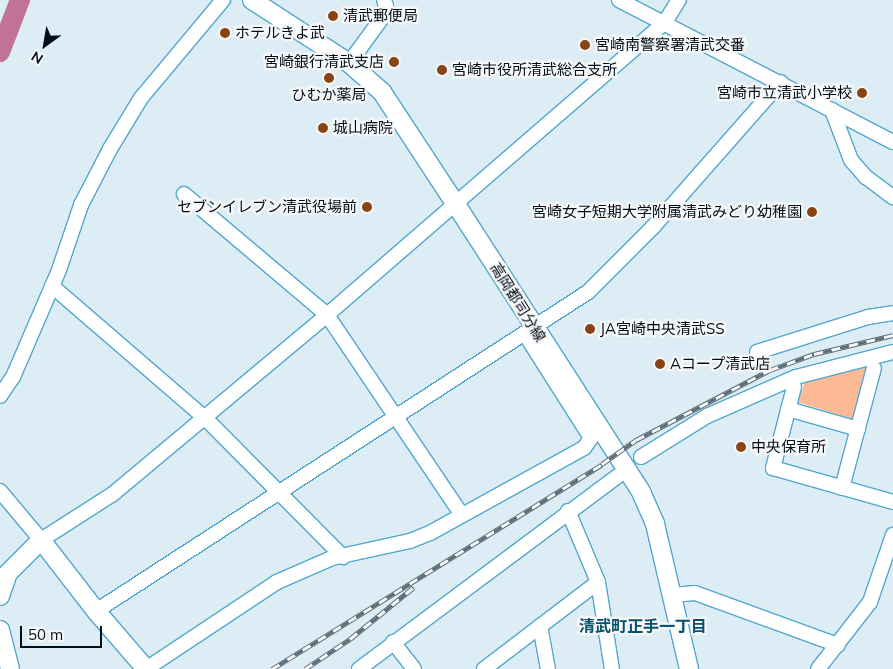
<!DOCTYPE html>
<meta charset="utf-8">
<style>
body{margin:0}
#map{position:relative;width:893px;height:669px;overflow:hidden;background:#ddedf5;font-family:Mulish,"Noto Sans JP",sans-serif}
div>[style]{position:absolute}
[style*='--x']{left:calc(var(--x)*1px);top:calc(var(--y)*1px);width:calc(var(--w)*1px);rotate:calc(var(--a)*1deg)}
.green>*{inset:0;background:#fbba94}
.river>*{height:20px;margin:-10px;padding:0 10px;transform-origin:10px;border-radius:10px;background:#c07397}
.roads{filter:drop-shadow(1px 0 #53a7ce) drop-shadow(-1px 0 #53a7ce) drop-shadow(0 1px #53a7ce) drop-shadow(0 -1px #53a7ce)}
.minor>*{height:14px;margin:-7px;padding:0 7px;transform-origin:7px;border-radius:7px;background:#fff}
.major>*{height:18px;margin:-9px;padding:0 9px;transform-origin:9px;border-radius:9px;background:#fff}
.rail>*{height:5px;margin-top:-2.5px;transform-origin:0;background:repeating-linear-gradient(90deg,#f7f7f7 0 9px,#5e6d77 0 18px);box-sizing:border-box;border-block:1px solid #5e6d77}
.dots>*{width:14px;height:14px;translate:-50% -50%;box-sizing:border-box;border:2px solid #f7f7f7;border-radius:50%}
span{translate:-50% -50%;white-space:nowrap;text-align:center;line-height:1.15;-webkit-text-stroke:4.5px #f7f7f7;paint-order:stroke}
.poi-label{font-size:15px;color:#000e19}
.left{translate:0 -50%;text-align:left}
.right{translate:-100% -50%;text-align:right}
.street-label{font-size:15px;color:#000e19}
.neighbourhood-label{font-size:16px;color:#05516d;font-weight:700}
.north{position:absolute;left:20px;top:20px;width:50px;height:50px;-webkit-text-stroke:4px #f7f7f7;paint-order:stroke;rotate:212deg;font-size:14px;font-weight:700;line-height:20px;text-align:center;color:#000e19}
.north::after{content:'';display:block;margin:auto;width:18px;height:22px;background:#000e19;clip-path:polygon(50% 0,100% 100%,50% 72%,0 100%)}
.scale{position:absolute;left:20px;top:626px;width:82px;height:22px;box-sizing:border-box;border:2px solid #000e19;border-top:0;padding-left:6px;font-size:15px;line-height:18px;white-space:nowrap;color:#000e19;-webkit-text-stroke:4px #f7f7f7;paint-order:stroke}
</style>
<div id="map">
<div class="green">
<div style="clip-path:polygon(867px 365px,852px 419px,798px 402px,805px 382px)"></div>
</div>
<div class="river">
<div style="--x:0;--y:52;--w:56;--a:-69"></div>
</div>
<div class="roads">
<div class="minor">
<div style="--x:619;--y:0;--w:309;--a:27.4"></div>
<div style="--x:349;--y:63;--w:56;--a:-53.7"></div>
<div style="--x:382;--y:18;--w:13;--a:-72"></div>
<div style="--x:386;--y:6;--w:6;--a:-108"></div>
<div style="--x:832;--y:110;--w:53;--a:69.2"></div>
<div style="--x:851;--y:160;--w:23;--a:49"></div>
<div style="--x:866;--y:177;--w:34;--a:37"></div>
<div style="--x:184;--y:194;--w:187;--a:40.2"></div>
<div style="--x:327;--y:315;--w:241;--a:56"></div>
<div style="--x:52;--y:286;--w:202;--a:40.8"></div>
<div style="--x:205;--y:418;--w:196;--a:45.2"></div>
<div style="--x:757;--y:352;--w:116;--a:-17.5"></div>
<div style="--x:868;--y:317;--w:25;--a:-9"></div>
<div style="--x:794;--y:387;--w:84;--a:104.5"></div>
<div style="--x:773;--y:468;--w:125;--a:15.8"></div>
<div style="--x:0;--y:396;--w:23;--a:-56"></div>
<div style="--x:13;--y:377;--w:116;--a:-66.7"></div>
<div style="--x:59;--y:270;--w:69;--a:-71.3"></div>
<div style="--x:81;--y:205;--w:63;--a:-62.6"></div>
<div style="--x:110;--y:149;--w:60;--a:-58.7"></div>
<div style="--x:141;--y:98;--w:128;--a:-50.1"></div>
<div style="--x:788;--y:409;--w:73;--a:15.9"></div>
<div style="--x:641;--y:457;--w:78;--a:-31.8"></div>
<div style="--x:707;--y:416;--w:97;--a:-23.7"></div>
<div style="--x:796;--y:377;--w:100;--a:-14.5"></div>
<div style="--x:842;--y:488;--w:124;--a:-75.1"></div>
<div style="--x:0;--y:491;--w:64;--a:50.1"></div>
<div style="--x:41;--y:540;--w:85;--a:-32.6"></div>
<div style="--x:113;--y:494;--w:279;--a:-39.9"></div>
<div style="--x:327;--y:315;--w:447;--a:-40.9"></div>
<div style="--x:665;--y:22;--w:26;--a:-58"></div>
<div style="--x:568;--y:511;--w:77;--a:67.1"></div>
<div style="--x:598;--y:582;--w:88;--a:80.9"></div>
<div style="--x:673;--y:595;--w:22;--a:-5"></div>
<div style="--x:695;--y:593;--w:152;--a:20"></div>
<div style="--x:96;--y:611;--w:586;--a:-32.96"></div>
<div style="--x:588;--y:292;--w:92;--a:-45"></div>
<div style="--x:653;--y:227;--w:193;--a:-48.6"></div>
<div style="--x:540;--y:626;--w:44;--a:79.5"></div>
<div style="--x:393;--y:642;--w:34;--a:52"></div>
<div style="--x:146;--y:669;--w:157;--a:-33.6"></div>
<div style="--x:277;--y:582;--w:60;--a:-23.6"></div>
<div style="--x:332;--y:558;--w:80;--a:-12.3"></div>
<div style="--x:410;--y:541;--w:22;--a:-22"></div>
<div style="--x:430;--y:533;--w:176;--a:-28.9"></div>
<div style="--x:584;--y:448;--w:12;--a:-55"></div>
<div style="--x:591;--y:438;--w:123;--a:-122.4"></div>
<div style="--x:359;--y:669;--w:323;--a:-36.7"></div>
<div style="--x:484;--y:669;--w:143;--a:-37.3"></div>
<div style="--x:818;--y:669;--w:85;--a:-52.2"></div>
<div style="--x:870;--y:602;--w:71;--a:-71.1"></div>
</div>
<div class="major">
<div style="--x:252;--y:0;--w:116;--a:33"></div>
<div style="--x:349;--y:63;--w:44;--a:41.3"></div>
<div style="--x:382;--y:92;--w:133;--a:56.7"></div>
<div style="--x:455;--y:203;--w:344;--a:57.2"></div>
<div style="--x:641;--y:492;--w:35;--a:66"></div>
<div style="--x:655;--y:524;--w:149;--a:76.8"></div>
<div style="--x:0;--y:596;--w:24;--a:-71"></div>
<div style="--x:8;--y:573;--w:47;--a:-45"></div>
<div style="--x:41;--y:540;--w:90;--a:52.2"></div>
<div style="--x:96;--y:611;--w:77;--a:49.2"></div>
<div style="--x:0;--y:630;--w:40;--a:75.6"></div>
</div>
</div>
<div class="rail">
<div style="--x:272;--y:669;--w:388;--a:-31.8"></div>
<div style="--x:602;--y:464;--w:42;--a:-35.2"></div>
<div style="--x:636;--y:440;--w:151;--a:-27.6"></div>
<div style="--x:770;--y:370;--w:47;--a:-20"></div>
<div style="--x:814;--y:354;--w:81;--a:-13.5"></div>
<div style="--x:305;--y:669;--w:54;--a:-33.7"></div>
<div style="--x:350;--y:639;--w:82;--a:-39.1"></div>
</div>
<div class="dots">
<div style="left:333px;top:16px;background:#874415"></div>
<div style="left:225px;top:33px;background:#874415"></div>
<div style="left:585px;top:45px;background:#874415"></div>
<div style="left:394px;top:62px;background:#874415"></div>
<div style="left:442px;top:70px;background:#874415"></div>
<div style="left:329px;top:78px;background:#874415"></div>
<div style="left:862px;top:93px;background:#874415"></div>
<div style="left:323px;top:128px;background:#874415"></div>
<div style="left:367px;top:207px;background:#874415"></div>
<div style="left:812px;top:212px;background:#874415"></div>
<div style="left:590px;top:329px;background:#874415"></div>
<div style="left:660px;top:364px;background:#874415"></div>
<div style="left:741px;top:447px;background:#874415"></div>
</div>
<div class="poi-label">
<span class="left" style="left:343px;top:16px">清武郵便局</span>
<span class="left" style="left:235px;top:33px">ホテルきよ武</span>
<span class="left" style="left:595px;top:45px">宮崎南警察署清武交番</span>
<span class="right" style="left:384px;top:62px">宮崎銀行清武支店</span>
<span class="left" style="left:452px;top:70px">宮崎市役所清武総合支所</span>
<span class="right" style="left:852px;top:93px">宮崎市立清武小学校</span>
<span style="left:329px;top:95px">ひむか薬局</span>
<span class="left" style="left:333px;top:128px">城山病院</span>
<span class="right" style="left:357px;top:207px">セブンイレブン清武役場前</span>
<span class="right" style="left:802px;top:212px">宮崎女子短期大学附属清武みどり幼稚園</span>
<span class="left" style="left:600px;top:329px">JA宮崎中央清武SS</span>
<span class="left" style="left:670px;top:364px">Aコープ清武店</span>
<span class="left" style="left:751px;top:447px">中央保育所</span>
</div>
<div class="street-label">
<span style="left:518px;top:302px;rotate:58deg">高岡都司分線</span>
</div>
<div class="neighbourhood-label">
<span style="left:643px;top:626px">清武町正手一丁目</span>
</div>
<div class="north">N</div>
<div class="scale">50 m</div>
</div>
